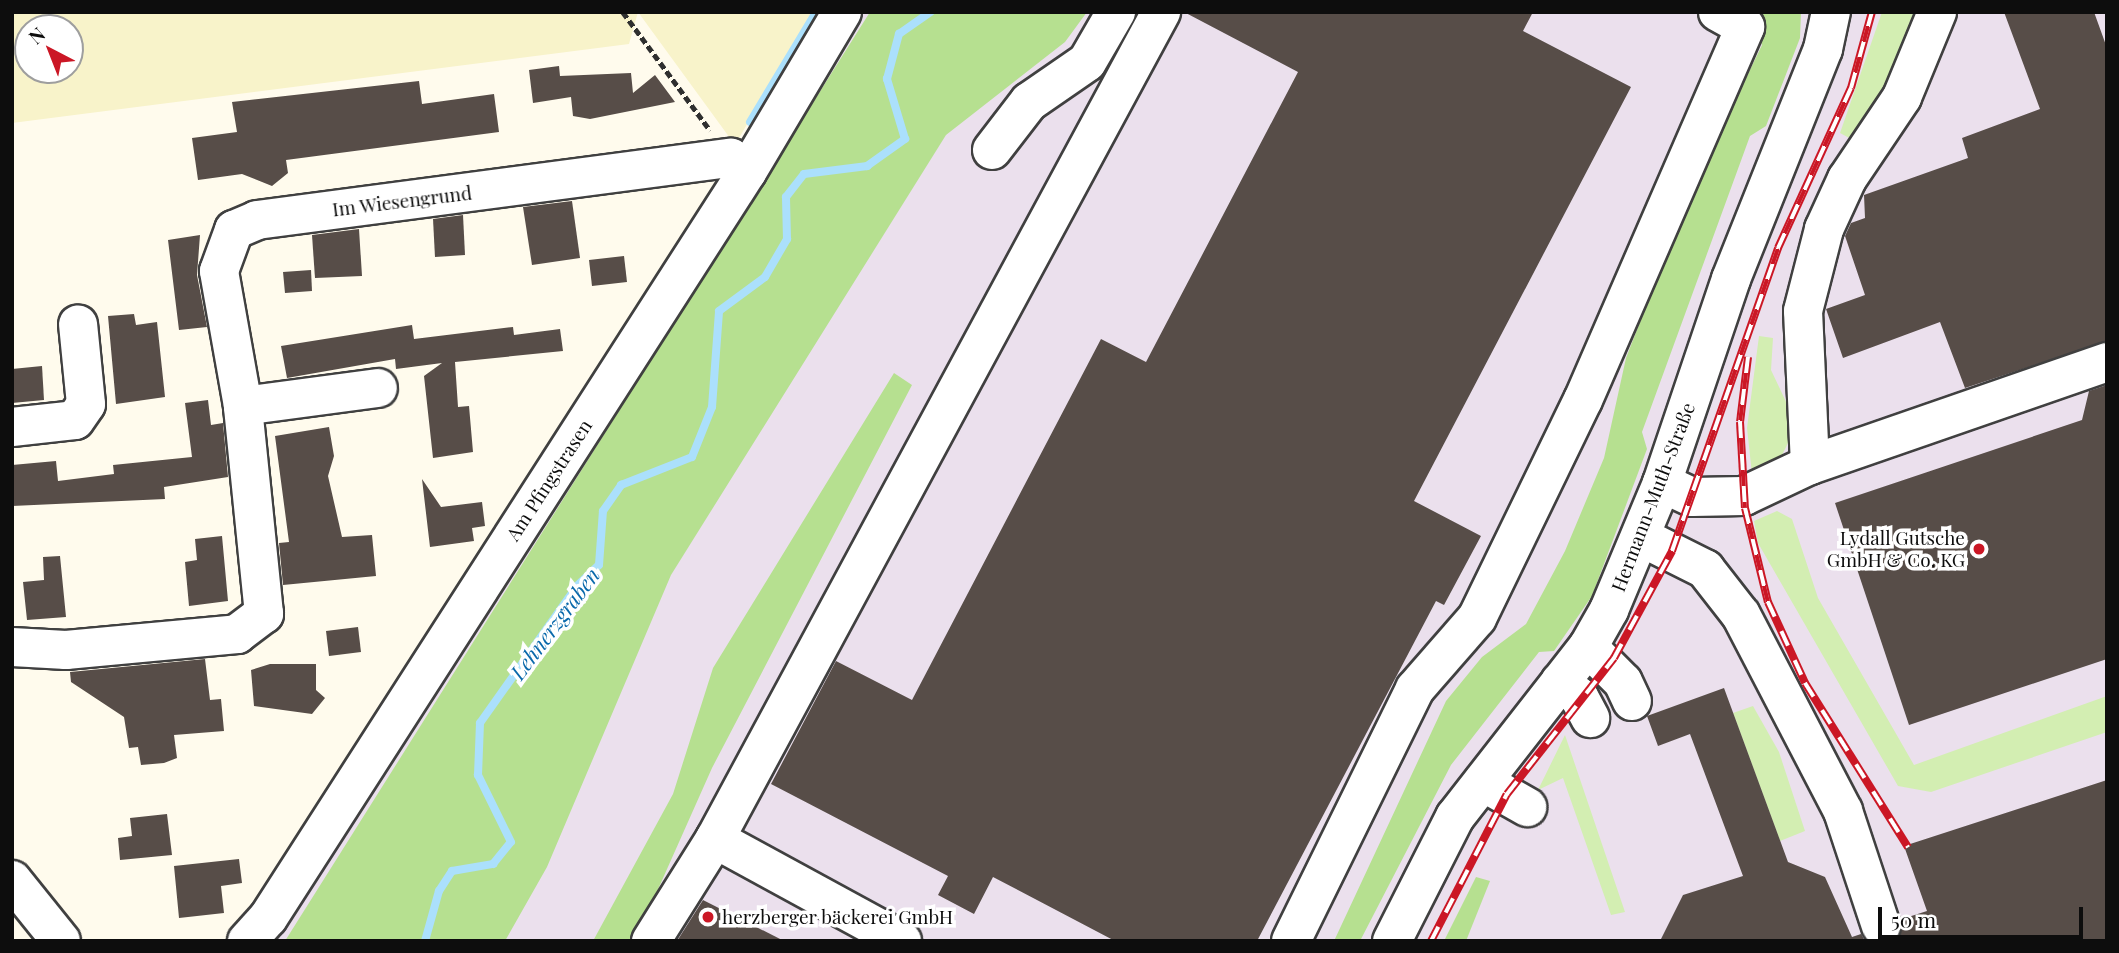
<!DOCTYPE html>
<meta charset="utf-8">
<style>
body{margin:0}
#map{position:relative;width:2119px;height:953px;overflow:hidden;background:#fffbed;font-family:"Playfair Display",serif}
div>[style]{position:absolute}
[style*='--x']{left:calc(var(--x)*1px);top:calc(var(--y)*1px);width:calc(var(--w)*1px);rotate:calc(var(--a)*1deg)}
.industrial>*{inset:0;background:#ebe0ed}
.farmland>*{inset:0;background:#f8f3ca}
.green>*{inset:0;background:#d3eeb2}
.forest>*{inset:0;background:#b6e090}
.stream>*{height:8px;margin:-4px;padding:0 4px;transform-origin:4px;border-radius:4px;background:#abe0fc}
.building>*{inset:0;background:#574d48}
.path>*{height:4.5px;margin-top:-2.25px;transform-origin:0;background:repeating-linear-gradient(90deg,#2f2f2f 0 7px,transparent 0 10.5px)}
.roads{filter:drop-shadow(2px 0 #404040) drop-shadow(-2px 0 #404040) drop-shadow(0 2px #404040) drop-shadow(0 -2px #404040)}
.minor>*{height:38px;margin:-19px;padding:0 19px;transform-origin:19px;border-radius:19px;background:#fff}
.rail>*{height:8px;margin-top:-4px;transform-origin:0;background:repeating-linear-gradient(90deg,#fff 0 16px,#cb1725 0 32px);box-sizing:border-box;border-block:2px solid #cb1725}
.dots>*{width:19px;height:19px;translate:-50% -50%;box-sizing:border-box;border:4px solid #fff;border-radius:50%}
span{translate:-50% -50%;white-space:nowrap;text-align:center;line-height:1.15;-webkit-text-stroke:7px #fff;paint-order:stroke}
.street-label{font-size:19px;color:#0d0d0d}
.poi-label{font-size:19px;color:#0d0d0d}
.right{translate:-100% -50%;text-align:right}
.left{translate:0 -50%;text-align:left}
.water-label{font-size:21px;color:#0a69ab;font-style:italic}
.frame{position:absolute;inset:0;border:14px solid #0d0d0d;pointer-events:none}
.north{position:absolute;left:14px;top:14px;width:70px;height:70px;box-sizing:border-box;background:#fff;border:2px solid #9e9e9e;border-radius:50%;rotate:318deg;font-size:19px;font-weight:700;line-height:28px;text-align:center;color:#0d0d0d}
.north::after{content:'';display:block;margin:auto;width:24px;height:32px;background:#cb1725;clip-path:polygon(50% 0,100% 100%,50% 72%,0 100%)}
.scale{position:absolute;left:1878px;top:907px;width:205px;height:32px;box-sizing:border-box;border:4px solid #0d0d0d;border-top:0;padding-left:9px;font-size:21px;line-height:24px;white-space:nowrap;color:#0d0d0d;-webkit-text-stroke:5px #fff;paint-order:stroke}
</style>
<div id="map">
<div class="industrial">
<div style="clip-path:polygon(847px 12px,2107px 12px,2107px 941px,263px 941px)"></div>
</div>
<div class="farmland">
<div style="clip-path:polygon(evenodd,12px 12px,812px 12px,735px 145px,638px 12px,629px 44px,12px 123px,12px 12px,28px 28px,70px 28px,70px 70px,28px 70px,28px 28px)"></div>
</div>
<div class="green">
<div style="clip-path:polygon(1882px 12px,1914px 12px,1879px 99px,1853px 140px,1840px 133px)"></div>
<div style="clip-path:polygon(1759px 336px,1773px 338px,1771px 370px,1797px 425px,1775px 469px,1752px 474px,1747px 428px)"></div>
<div style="clip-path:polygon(1777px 511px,1792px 519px,1818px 598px,1914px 765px,2107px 696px,2107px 732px,1931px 792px,1898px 786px,1758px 543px,1754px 521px)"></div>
<div style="clip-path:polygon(1753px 706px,1779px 752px,1805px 831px,1780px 841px,1733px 713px)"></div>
<div style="clip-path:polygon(1565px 735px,1625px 912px,1611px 915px,1563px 778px,1538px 790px)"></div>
</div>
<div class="forest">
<div style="clip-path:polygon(870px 12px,1087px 12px,1065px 42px,946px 135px,671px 575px,547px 867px,505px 941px,285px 941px)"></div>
<div style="clip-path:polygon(1749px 12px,1801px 12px,1800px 38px,1766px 126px,1750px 136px,1642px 432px,1647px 449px,1592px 596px,1554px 651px,1539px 652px,1451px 765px,1360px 941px,1334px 941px,1446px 701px,1482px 657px,1526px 624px,1565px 551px,1604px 458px,1626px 358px,1689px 196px,1762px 45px)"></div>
<div style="clip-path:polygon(894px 373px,912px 385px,712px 768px,635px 941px,593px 941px,673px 794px,713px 668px)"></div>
<div style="clip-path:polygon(1476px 877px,1490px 881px,1466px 941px,1444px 941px)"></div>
</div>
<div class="stream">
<div style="--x:750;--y:122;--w:128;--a:-59"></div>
<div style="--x:425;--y:941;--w:52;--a:-74.4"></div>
<div style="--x:439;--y:891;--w:24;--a:-57"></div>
<div style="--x:452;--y:871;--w:42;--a:-9.7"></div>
<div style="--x:493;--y:864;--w:28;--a:-51"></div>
<div style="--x:511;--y:842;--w:75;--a:-116.2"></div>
<div style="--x:478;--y:775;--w:52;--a:-87.8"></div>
<div style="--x:480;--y:723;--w:168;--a:-54.7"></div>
<div style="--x:577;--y:586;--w:30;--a:-44"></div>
<div style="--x:599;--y:565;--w:54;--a:-85.8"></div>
<div style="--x:603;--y:511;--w:32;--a:-55"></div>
<div style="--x:621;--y:485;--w:76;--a:-21.5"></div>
<div style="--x:692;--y:457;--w:54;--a:-68.2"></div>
<div style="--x:712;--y:407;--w:96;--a:-85.8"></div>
<div style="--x:719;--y:311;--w:57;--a:-36.5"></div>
<div style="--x:765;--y:277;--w:44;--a:-59.9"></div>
<div style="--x:787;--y:239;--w:42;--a:-91.4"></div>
<div style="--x:786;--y:197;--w:29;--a:-52"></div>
<div style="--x:804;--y:174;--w:64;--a:-7.2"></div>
<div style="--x:867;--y:166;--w:47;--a:-35.4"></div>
<div style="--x:905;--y:139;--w:63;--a:-106.7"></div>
<div style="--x:887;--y:79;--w:47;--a:-75.1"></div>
<div style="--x:899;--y:34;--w:39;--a:-35"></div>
</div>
<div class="building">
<div style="clip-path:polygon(1184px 12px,1533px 12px,1523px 31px,1631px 87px,1414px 501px,1481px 536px,1444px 605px,1436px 601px,1257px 941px,1115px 941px,993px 877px,974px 914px,938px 895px,948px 876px,771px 784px,836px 661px,912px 700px,1101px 339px,1146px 362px,1298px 72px)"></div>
<div style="clip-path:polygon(2004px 12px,2094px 12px,2107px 48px,2107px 341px,1965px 388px,1940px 322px,1843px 358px,1826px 309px,1865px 295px,1845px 236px,1851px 223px,1865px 218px,1864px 195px,1968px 158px,1962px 138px,2040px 109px)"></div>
<div style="clip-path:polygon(559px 66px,560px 76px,631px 73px,633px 93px,655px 75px,675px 102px,590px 119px,573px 116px,571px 97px,533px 103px,529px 70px)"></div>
<div style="clip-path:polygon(419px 81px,422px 104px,494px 94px,499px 132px,286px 160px,288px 173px,272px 186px,242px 174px,198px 180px,192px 138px,237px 132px,232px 102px)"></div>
<div style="clip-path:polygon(572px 201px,580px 258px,532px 265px,523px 207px)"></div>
<div style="clip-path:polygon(463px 215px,465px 255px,435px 257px,433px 219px)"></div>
<div style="clip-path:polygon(359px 229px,362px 276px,315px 278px,312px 235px)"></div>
<div style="clip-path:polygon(200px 235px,197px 275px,207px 327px,179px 330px,168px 240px)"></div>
<div style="clip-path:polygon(624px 256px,627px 282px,592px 286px,589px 260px)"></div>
<div style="clip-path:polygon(311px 270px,312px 291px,285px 293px,283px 272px)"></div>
<div style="clip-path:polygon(134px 314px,136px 325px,157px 322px,165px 397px,116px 404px,108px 316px)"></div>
<div style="clip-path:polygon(412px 325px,414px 339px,513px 327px,514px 335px,560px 329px,563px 351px,455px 362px,458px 407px,469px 406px,473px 452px,433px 458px,424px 376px,442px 363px,396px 369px,395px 359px,287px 378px,281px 346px)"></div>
<div style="clip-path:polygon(42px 366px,44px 400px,12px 403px,12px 369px)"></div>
<div style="clip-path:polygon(2107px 385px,2107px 659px,1909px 725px,1835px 503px,2082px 420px,2089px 391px)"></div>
<div style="clip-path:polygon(208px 400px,211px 425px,223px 423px,228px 477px,164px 487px,165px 499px,12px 506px,12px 465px,56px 461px,58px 481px,114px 474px,113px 465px,192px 457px,185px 403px)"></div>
<div style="clip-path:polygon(329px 427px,334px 456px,328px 476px,342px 537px,372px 535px,376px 576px,283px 585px,279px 543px,289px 542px,275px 436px)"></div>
<div style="clip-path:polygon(422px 479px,441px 507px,482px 502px,485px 526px,472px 528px,474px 541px,430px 547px)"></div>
<div style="clip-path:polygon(222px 536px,228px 601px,189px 606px,185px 562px,197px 560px,195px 539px)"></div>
<div style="clip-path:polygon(60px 556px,66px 617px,27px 620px,23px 582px,44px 580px,43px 557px)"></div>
<div style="clip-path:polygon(358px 627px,361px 652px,329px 656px,326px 631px)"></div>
<div style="clip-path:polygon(205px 659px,210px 700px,221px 699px,224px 731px,174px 735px,177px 758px,164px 763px,141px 765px,138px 747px,129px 748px,124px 717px,71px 682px,70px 672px)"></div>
<div style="clip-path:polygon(270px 664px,316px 664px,316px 690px,325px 698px,312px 714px,254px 706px,251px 670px)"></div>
<div style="clip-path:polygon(1724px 688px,1788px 862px,1825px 877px,1852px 937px,1861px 934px,1865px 941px,1660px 941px,1683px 895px,1743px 876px,1690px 734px,1658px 746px,1647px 716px)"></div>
<div style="clip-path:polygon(2107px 780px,2107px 941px,1897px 941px,1902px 919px,1927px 911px,1904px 846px)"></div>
<div style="clip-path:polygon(167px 814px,172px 855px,120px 860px,118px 838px,132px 836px,130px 818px)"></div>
<div style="clip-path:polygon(239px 859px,242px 883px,221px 886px,224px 913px,179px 918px,174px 866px)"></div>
<div style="clip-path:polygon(703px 900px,784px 941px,677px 941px)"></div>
</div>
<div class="path">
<div style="--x:623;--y:12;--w:147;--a:53.6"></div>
</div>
<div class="roads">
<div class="minor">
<div style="--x:992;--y:150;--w:61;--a:-52.4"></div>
<div style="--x:1029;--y:102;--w:70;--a:-34.6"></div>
<div style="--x:1087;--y:62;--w:58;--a:-59.9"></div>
<div style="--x:243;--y:406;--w:136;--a:-7.6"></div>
<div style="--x:12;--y:427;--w:63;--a:-6.3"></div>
<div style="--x:75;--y:420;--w:19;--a:-55"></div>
<div style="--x:86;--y:404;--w:80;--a:-95.7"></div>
<div style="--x:1810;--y:465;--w:154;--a:-92.6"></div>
<div style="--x:1803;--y:311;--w:85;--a:-75.6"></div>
<div style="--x:1824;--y:229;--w:55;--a:-65.3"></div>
<div style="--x:1847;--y:179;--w:99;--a:-56.1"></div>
<div style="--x:1902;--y:97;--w:92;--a:-67.6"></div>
<div style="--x:1662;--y:483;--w:33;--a:25"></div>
<div style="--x:1692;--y:497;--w:52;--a:-1.1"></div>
<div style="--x:1744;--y:496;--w:73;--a:-25.2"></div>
<div style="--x:1810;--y:465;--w:314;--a:-19.1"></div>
<div style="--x:1641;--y:537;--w:72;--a:26.6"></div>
<div style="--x:1705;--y:569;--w:58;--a:52"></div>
<div style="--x:1741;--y:615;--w:221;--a:62.5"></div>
<div style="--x:1843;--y:811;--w:121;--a:71.7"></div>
<div style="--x:12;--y:647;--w:54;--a:3.2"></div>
<div style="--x:66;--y:650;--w:172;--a:-5.3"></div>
<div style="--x:237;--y:634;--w:34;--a:-37"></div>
<div style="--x:264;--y:614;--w:209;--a:-95.8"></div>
<div style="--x:243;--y:406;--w:137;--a:-100.1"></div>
<div style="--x:219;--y:271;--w:44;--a:-69.9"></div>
<div style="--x:234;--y:230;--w:25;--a:-23"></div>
<div style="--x:257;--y:220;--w:478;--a:-7.5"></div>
<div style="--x:731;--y:158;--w:21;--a:41"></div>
<div style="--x:1588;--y:647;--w:49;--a:45"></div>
<div style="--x:1623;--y:682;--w:21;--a:65"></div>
<div style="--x:1560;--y:682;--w:24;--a:38"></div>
<div style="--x:1579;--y:697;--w:24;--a:62"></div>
<div style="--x:1483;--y:782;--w:51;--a:29.6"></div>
<div style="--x:715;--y:839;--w:213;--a:28.6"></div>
<div style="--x:12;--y:880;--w:78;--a:51.2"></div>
<div style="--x:247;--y:941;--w:31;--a:-48"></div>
<div style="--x:268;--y:918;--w:887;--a:-57.3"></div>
<div style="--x:747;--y:172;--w:186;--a:-59.3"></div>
<div style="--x:651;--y:941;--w:120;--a:-57.9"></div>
<div style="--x:715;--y:839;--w:940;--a:-61.66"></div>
<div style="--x:1291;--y:941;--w:281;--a:-63.8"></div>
<div style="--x:1415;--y:689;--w:94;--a:-48.9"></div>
<div style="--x:1477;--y:618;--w:242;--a:-64.1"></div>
<div style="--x:1583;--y:400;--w:407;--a:-66.5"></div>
<div style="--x:1745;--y:27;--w:31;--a:-151"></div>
<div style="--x:1392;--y:941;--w:139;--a:-63.1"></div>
<div style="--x:1455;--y:817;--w:216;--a:-52"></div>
<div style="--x:1588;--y:647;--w:43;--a:-60.4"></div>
<div style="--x:1609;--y:610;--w:138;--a:-67.3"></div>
<div style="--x:1662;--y:483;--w:215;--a:-71.3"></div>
<div style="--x:1731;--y:279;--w:248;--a:-68.2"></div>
<div style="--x:1823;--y:49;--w:38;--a:-78"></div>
</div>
</div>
<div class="rail">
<div style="--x:1748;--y:357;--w:65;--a:97"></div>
<div style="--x:1740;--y:422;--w:86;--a:86.7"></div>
<div style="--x:1745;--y:508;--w:97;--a:76.3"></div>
<div style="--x:1768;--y:602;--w:89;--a:65.4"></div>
<div style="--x:1805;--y:683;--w:194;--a:57.9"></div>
<div style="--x:1431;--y:941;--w:165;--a:-62.7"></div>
<div style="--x:1507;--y:794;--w:173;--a:-51.8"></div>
<div style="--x:1614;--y:658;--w:122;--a:-61.5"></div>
<div style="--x:1672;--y:551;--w:321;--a:-70.7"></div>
<div style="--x:1778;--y:248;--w:176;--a:-65.5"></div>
<div style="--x:1851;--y:88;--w:79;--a:-74.6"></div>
</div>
<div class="dots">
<div style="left:1979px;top:549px;background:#cb1725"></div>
<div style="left:708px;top:917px;background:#cb1725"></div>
</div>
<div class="street-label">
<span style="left:402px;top:201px;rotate:-7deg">Im Wiesengrund</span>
<span style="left:549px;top:480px;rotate:-57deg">Am Pfingstrasen</span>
<span style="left:1653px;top:497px;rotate:-69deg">Hermann-Muth-Straße</span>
</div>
<div class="poi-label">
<span class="right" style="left:1965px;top:549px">Lydall Gutsche<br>GmbH &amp; Co. KG</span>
<span class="left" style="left:722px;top:917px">herzberger bäckerei GmbH</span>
</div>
<div class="water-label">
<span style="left:554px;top:623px;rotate:-53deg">Lehnerzgraben</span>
</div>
<div class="frame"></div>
<div class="north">N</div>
<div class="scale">50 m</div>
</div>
